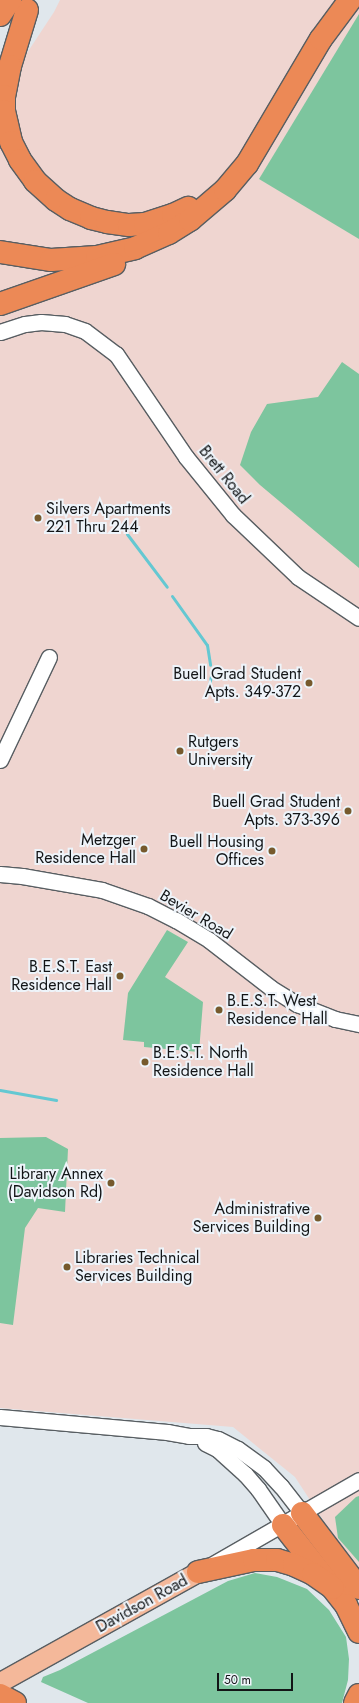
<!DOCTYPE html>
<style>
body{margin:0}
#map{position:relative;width:359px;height:1703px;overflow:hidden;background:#e0e7ec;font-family:Jost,sans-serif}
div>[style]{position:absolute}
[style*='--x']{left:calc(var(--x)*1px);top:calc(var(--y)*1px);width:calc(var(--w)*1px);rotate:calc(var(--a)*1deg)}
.education>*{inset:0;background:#efd5d0}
.green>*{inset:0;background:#7dc59e}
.stream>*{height:3px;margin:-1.5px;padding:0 1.5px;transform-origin:1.5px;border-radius:1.5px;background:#64c8d2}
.roads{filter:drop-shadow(1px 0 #585e62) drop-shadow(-1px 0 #585e62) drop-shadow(0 1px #585e62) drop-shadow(0 -1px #585e62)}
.minor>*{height:15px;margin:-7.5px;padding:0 7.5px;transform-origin:7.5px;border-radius:7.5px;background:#fff}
.major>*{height:19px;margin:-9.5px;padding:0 9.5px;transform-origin:9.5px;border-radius:9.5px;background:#f4b89a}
.highway>*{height:22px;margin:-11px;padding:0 11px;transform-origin:11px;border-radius:11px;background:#ec8956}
.dots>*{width:11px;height:11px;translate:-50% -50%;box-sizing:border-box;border:2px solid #eef4fa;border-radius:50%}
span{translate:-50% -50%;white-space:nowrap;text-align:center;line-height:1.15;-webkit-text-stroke:4px #eef4fa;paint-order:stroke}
.street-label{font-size:16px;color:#131517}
.poi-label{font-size:16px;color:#131517}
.left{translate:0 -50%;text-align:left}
.right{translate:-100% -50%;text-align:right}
.scale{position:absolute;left:217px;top:1673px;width:76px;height:18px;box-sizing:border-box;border:2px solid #131517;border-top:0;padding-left:5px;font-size:12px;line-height:14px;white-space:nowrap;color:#131517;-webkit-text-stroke:3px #eef4fa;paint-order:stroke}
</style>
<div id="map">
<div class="education">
<div style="clip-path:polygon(60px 0,359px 0,359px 1570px,336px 1540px,295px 1477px,233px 1427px,0 1408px,0 94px,54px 12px)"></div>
</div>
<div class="green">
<div style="clip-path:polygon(359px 14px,359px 239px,259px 179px)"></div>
<div style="clip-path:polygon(342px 362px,359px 374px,359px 568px,260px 485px,240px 465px,251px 432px,267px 404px,318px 397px)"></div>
<div style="clip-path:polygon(167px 930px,188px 942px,165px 977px,203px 1002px,199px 1052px,144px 1047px,144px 1042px,123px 1040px,128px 993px)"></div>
<div style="clip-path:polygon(46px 1137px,68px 1149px,65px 1212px,38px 1208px,25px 1228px,13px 1325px,0 1323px,0 1138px)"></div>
<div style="clip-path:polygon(359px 1496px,359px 1562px,338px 1538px,335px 1517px,356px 1497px)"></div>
<div style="clip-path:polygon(255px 1573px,277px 1577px,307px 1589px,329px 1610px,346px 1637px,349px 1659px,348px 1680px,342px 1703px,88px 1703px,41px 1682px,43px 1677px,60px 1670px,228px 1581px)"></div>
</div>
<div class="stream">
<div style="--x:127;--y:534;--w:66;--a:53"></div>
<div style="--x:172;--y:596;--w:60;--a:54.5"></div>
<div style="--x:207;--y:645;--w:20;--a:81"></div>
<div style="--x:208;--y:691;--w:15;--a:-79"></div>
<div style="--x:0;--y:1090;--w:57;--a:10.1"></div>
</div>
<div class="roads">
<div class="minor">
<div style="--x:0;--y:332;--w:26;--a:-18"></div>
<div style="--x:25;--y:324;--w:16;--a:-7"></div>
<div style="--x:41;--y:322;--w:24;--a:5"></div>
<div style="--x:65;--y:324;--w:21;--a:19"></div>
<div style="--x:85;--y:331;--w:39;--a:37"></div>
<div style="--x:116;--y:354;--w:125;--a:55.8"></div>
<div style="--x:186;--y:457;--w:75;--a:51"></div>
<div style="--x:233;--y:515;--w:90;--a:43.6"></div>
<div style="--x:298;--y:577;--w:73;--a:33.9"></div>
<div style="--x:0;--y:760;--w:114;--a:-64.6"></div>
<div style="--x:0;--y:874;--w:22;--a:5"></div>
<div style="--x:22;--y:876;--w:81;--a:9.9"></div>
<div style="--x:102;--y:890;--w:49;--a:19.2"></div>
<div style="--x:148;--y:906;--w:31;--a:27"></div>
<div style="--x:176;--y:920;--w:39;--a:31"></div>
<div style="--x:209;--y:940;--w:78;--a:37.7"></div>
<div style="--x:271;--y:988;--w:31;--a:32"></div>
<div style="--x:297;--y:1004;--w:41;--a:21.5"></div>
<div style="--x:335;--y:1019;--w:25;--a:12"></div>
<div style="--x:0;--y:1417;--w:168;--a:5.1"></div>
<div style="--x:167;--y:1432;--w:22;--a:10"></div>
<div style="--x:189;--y:1436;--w:17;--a:0"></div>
<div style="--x:206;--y:1436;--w:12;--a:14"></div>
<div style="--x:218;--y:1439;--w:22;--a:27"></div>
<div style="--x:238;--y:1449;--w:32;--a:36"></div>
<div style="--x:264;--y:1468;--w:25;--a:47"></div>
<div style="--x:281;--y:1486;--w:34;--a:52"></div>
<div style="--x:205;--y:1443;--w:13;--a:27"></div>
<div style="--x:217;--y:1449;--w:38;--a:42"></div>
<div style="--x:245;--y:1474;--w:20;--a:49"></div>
<div style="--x:258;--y:1489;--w:44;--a:55.2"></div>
<div style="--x:213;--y:1564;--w:168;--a:-29.9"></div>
</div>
<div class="major">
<div style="--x:0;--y:1682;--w:227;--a:-29.1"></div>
</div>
<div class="highway">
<div style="--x:27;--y:10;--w:59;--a:106.9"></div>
<div style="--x:10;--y:66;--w:31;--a:101"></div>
<div style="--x:4;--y:96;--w:15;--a:90"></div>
<div style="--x:4;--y:111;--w:32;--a:77"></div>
<div style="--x:11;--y:142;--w:20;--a:63"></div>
<div style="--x:20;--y:160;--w:26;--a:54"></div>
<div style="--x:35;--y:181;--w:28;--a:42"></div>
<div style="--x:56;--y:200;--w:17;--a:33"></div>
<div style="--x:70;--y:209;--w:23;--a:23"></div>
<div style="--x:91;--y:218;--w:16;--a:14"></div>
<div style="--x:107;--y:222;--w:22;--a:8"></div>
<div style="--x:129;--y:225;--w:16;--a:-4"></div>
<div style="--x:145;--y:224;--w:29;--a:-18"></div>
<div style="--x:173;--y:215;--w:17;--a:-25"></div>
<div style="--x:0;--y:15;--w:18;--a:-56"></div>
<div style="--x:0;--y:252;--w:52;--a:8.9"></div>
<div style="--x:51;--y:260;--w:46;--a:-3.7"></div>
<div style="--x:97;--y:257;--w:39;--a:-13"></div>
<div style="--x:135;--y:248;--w:37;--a:-24"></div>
<div style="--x:169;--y:233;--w:25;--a:-32"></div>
<div style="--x:190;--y:220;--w:46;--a:-40.6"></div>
<div style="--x:225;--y:190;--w:34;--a:-50"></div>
<div style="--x:247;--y:164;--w:145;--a:-59.4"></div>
<div style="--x:321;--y:39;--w:49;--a:-53.4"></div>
<div style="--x:0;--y:304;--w:121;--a:-19.3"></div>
<div style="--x:302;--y:1513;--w:94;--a:52.8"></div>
<div style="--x:283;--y:1525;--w:102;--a:51.8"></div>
<div style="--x:346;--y:1605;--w:30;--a:64"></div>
<div style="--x:198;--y:1572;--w:57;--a:-12.1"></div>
<div style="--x:254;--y:1560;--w:23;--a:0"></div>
<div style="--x:277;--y:1560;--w:18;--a:16"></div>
<div style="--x:294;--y:1565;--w:21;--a:25"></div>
<div style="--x:313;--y:1574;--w:24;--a:35"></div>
<div style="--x:0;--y:1695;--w:17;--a:28"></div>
<div style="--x:355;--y:1703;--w:9;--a:-63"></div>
</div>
</div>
<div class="dots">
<div style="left:38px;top:518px;background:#765a2d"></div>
<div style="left:309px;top:683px;background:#765a2d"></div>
<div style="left:180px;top:751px;background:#765a2d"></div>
<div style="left:348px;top:811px;background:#765a2d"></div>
<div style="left:144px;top:849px;background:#765a2d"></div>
<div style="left:272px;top:851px;background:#765a2d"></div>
<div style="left:120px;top:976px;background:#765a2d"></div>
<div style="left:219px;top:1010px;background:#765a2d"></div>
<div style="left:145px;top:1062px;background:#765a2d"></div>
<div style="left:111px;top:1183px;background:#765a2d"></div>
<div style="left:318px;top:1218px;background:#765a2d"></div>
<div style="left:67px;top:1267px;background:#765a2d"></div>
</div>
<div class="street-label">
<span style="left:224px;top:475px;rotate:51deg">Brett Road</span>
<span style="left:196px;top:915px;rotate:31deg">Bevier Road</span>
<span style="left:142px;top:1604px;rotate:-29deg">Davidson Road</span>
</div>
<div class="poi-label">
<span class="left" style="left:46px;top:518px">Silvers Apartments<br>221 Thru 244</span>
<span class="right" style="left:301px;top:683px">Buell Grad Student<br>Apts. 349-372</span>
<span class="left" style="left:188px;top:751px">Rutgers<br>University</span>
<span class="right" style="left:340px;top:811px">Buell Grad Student<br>Apts. 373-396</span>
<span class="right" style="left:136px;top:849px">Metzger<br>Residence Hall</span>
<span class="right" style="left:264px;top:851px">Buell Housing<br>Offices</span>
<span class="right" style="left:112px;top:976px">B.E.S.T. East<br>Residence Hall</span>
<span class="left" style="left:227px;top:1010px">B.E.S.T. West<br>Residence Hall</span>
<span class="left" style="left:153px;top:1062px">B.E.S.T. North<br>Residence Hall</span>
<span class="right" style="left:103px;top:1183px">Library Annex<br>(Davidson Rd)</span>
<span class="right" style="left:310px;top:1218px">Administrative<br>Services Building</span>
<span class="left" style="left:75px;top:1267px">Libraries Technical<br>Services Building</span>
</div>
<div class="scale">50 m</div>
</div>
